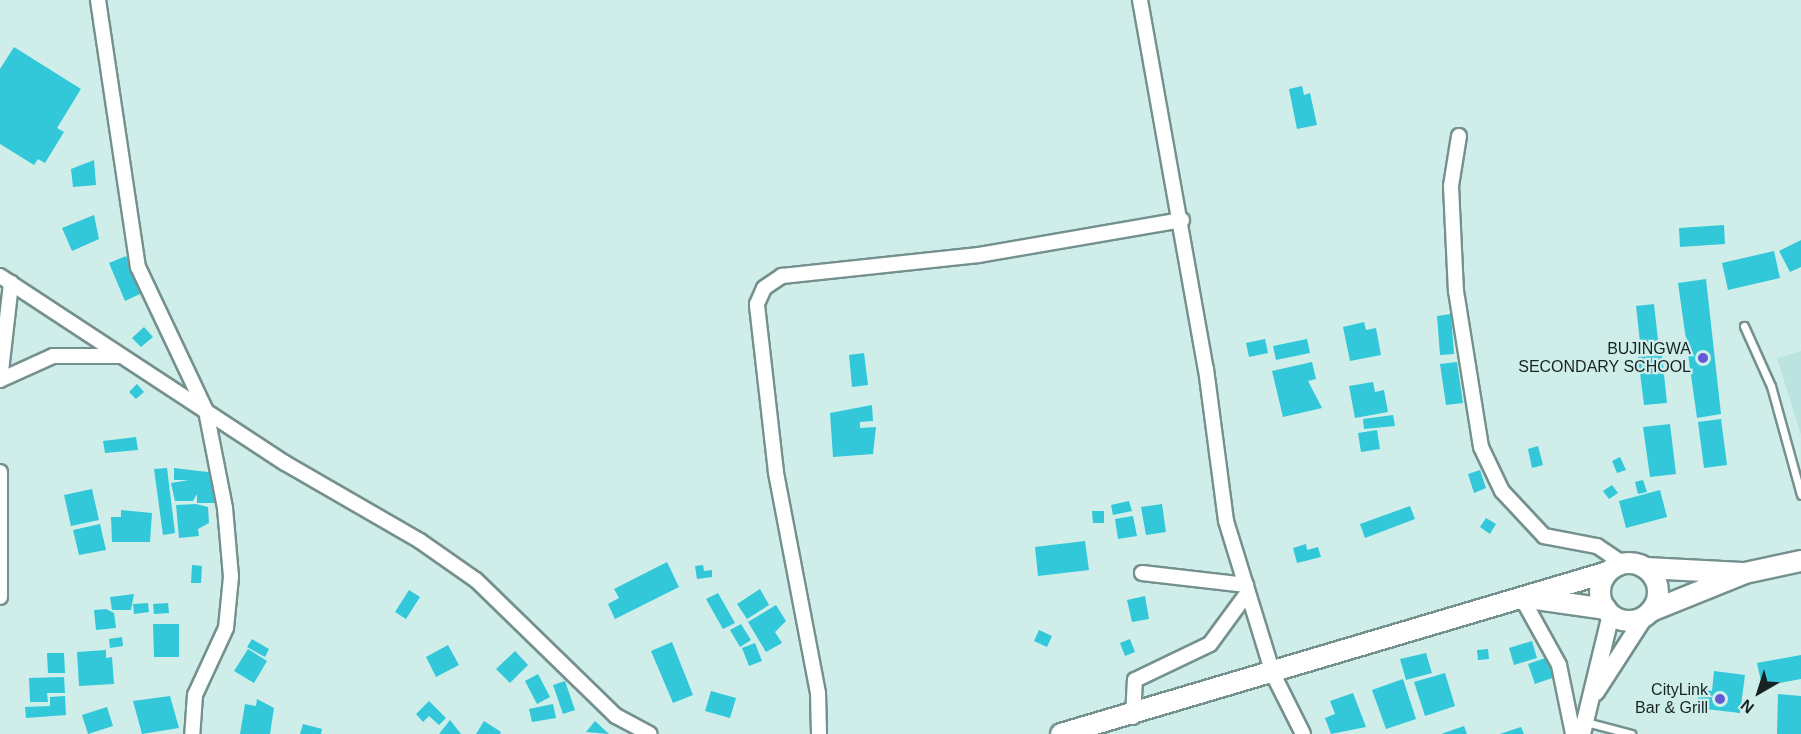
<!DOCTYPE html>
<style>
body{margin:0}
#map{position:relative;width:1801px;height:734px;overflow:hidden;background:#cfeeea;font-family:Arial,sans-serif}
div>[style]{position:absolute}
[style*='--x']{left:calc(var(--x)*1px);top:calc(var(--y)*1px);width:calc(var(--w)*1px);rotate:calc(var(--a)*1deg)}
.built>*{inset:0;background:#bbe3df}
.building>*{inset:0;background:#32c7d9}
.roads{filter:drop-shadow(2px 0 #75918e) drop-shadow(-2px 0 #75918e) drop-shadow(0 2px #75918e) drop-shadow(0 -2px #75918e)}
.service>*{height:7px;margin:-3.5px;padding:0 3.5px;transform-origin:3.5px;border-radius:3.5px;background:#fff}
.minor>*{height:14px;margin:-7px;padding:0 7px;transform-origin:7px;border-radius:7px;background:#fff}
.tertiary>*{height:16px;margin:-8px;padding:0 8px;transform-origin:8px;border-radius:8px;background:#fff}
.secondary>*{height:20px;margin:-10px;padding:0 10px;transform-origin:10px;border-radius:10px;background:#fff}
.secondary>.ring{margin:-10px;padding:0;box-sizing:content-box;background:none;border:20px solid #fff;border-radius:50%}
.dots>*{width:16px;height:16px;translate:-50% -50%;box-sizing:border-box;border:3px solid #cfeeea;border-radius:50%}
span{translate:-50% -50%;white-space:nowrap;text-align:center;line-height:1.15;-webkit-text-stroke:4.5px #cfeeea;paint-order:stroke}
.poi-label{font-size:16px;color:#172322}
.right{translate:-100% -50%;text-align:right}
.north{position:absolute;left:1729px;top:662px;width:60px;height:60px;-webkit-text-stroke:4px #cfeeea;paint-order:stroke;rotate:219deg;font-size:16px;font-weight:700;line-height:24px;text-align:center;color:#172322}
.north::after{content:'';display:block;margin:auto;width:21px;height:27px;background:#172322;clip-path:polygon(50% 0,100% 100%,50% 72%,0 100%)}
</style>
<div id="map">
<div class="built">
<div style="clip-path:polygon(1801px 351px,1801px 435px,1777px 358px)"></div>
</div>
<div class="building">
<div style="clip-path:polygon(14px 47px,81px 89px,57px 128px,64px 132px,45px 163px,38px 159px,34px 165px,0 144px,0 69px)"></div>
<div style="clip-path:polygon(1302px 86px,1304px 95px,1310px 93px,1317px 125px,1297px 129px,1289px 89px)"></div>
<div style="clip-path:polygon(94px 160px,96px 185px,73px 187px,71px 169px)"></div>
<div style="clip-path:polygon(94px 215px,99px 239px,72px 251px,62px 228px)"></div>
<div style="clip-path:polygon(1724px 225px,1725px 244px,1680px 247px,1679px 228px)"></div>
<div style="clip-path:polygon(1801px 240px,1801px 267px,1790px 272px,1779px 251px)"></div>
<div style="clip-path:polygon(1774px 251px,1780px 278px,1728px 290px,1722px 263px)"></div>
<div style="clip-path:polygon(126px 256px,142px 293px,125px 301px,109px 263px)"></div>
<div style="clip-path:polygon(1706px 279px,1721px 414px,1697px 418px,1678px 283px)"></div>
<div style="clip-path:polygon(1654px 304px,1659px 349px,1641px 351px,1636px 306px)"></div>
<div style="clip-path:polygon(1451px 314px,1454px 354px,1440px 355px,1437px 316px)"></div>
<div style="clip-path:polygon(1364px 322px,1366px 330px,1376px 328px,1381px 355px,1350px 361px,1343px 327px)"></div>
<div style="clip-path:polygon(144px 327px,153px 337px,141px 347px,132px 338px)"></div>
<div style="clip-path:polygon(1265px 339px,1268px 353px,1249px 357px,1246px 343px)"></div>
<div style="clip-path:polygon(1307px 339px,1310px 353px,1276px 360px,1273px 346px)"></div>
<div style="clip-path:polygon(864px 353px,868px 385px,852px 387px,849px 355px)"></div>
<div style="clip-path:polygon(1662px 355px,1667px 403px,1644px 405px,1638px 357px)"></div>
<div style="clip-path:polygon(1312px 362px,1316px 379px,1308px 381px,1322px 408px,1283px 417px,1272px 371px)"></div>
<div style="clip-path:polygon(1457px 362px,1463px 403px,1446px 405px,1440px 364px)"></div>
<div style="clip-path:polygon(1373px 382px,1375px 392px,1384px 390px,1388px 412px,1355px 418px,1349px 386px)"></div>
<div style="clip-path:polygon(137px 384px,144px 392px,136px 399px,129px 392px)"></div>
<div style="clip-path:polygon(872px 405px,873px 421px,860px 422px,860px 428px,876px 427px,873px 454px,833px 457px,830px 413px)"></div>
<div style="clip-path:polygon(1393px 415px,1395px 426px,1364px 429px,1363px 419px)"></div>
<div style="clip-path:polygon(1721px 419px,1727px 465px,1704px 468px,1698px 422px)"></div>
<div style="clip-path:polygon(1670px 424px,1676px 474px,1650px 477px,1643px 427px)"></div>
<div style="clip-path:polygon(1377px 430px,1380px 449px,1361px 452px,1358px 433px)"></div>
<div style="clip-path:polygon(136px 437px,138px 450px,105px 453px,103px 441px)"></div>
<div style="clip-path:polygon(1538px 446px,1543px 465px,1532px 468px,1528px 449px)"></div>
<div style="clip-path:polygon(1620px 457px,1626px 470px,1617px 473px,1612px 461px)"></div>
<div style="clip-path:polygon(167px 468px,175px 533px,163px 535px,154px 469px)"></div>
<div style="clip-path:polygon(174px 468px,216px 473px,216px 503px,197px 503px,197px 494px,193px 501px,175px 501px,171px 483px,189px 480px,174px 480px)"></div>
<div style="clip-path:polygon(1480px 470px,1486px 488px,1474px 493px,1468px 474px)"></div>
<div style="clip-path:polygon(1643px 480px,1647px 492px,1638px 494px,1635px 482px)"></div>
<div style="clip-path:polygon(1612px 485px,1618px 493px,1609px 499px,1603px 491px)"></div>
<div style="clip-path:polygon(92px 489px,99px 520px,71px 526px,64px 495px)"></div>
<div style="clip-path:polygon(1660px 490px,1667px 517px,1626px 528px,1619px 501px)"></div>
<div style="clip-path:polygon(1129px 501px,1132px 511px,1113px 515px,1111px 505px)"></div>
<div style="clip-path:polygon(196px 504px,208px 507px,209px 523px,198px 529px,199px 536px,179px 538px,176px 505px)"></div>
<div style="clip-path:polygon(1162px 504px,1166px 532px,1146px 535px,1141px 507px)"></div>
<div style="clip-path:polygon(1410px 506px,1415px 519px,1365px 538px,1360px 524px)"></div>
<div style="clip-path:polygon(121px 510px,152px 513px,150px 542px,112px 542px,111px 517px,121px 517px)"></div>
<div style="clip-path:polygon(1092px 511px,1104px 511px,1104px 523px,1093px 523px)"></div>
<div style="clip-path:polygon(1133px 516px,1137px 536px,1118px 539px,1115px 519px)"></div>
<div style="clip-path:polygon(1486px 518px,1496px 524px,1490px 534px,1480px 527px)"></div>
<div style="clip-path:polygon(100px 524px,106px 550px,79px 555px,73px 530px)"></div>
<div style="clip-path:polygon(1085px 541px,1089px 570px,1038px 576px,1035px 547px)"></div>
<div style="clip-path:polygon(1306px 544px,1307px 550px,1318px 547px,1321px 557px,1297px 563px,1293px 548px)"></div>
<div style="clip-path:polygon(667px 562px,679px 587px,615px 619px,608px 604px,619px 598px,614px 589px)"></div>
<div style="clip-path:polygon(192px 565px,202px 566px,201px 583px,191px 583px)"></div>
<div style="clip-path:polygon(703px 565px,704px 571px,712px 570px,712px 577px,697px 579px,695px 566px)"></div>
<div style="clip-path:polygon(760px 589px,769px 605px,747px 619px,737px 604px)"></div>
<div style="clip-path:polygon(409px 590px,420px 597px,406px 619px,395px 612px)"></div>
<div style="clip-path:polygon(718px 593px,735px 623px,723px 629px,706px 599px)"></div>
<div style="clip-path:polygon(134px 594px,131px 610px,112px 610px,110px 597px)"></div>
<div style="clip-path:polygon(1145px 596px,1149px 619px,1132px 622px,1127px 600px)"></div>
<div style="clip-path:polygon(148px 603px,149px 612px,134px 614px,133px 604px)"></div>
<div style="clip-path:polygon(168px 603px,169px 613px,154px 614px,153px 604px)"></div>
<div style="clip-path:polygon(776px 605px,786px 621px,775px 632px,782px 643px,766px 652px,748px 622px)"></div>
<div style="clip-path:polygon(106px 609px,114px 613px,116px 628px,96px 630px,94px 610px)"></div>
<div style="clip-path:polygon(153px 624px,179px 624px,179px 657px,154px 657px)"></div>
<div style="clip-path:polygon(741px 624px,751px 640px,740px 647px,730px 630px)"></div>
<div style="clip-path:polygon(1039px 630px,1052px 636px,1047px 647px,1034px 641px)"></div>
<div style="clip-path:polygon(122px 637px,123px 646px,110px 648px,109px 639px)"></div>
<div style="clip-path:polygon(252px 639px,269px 649px,265px 657px,247px 647px)"></div>
<div style="clip-path:polygon(1130px 639px,1135px 652px,1125px 656px,1120px 643px)"></div>
<div style="clip-path:polygon(1532px 641px,1537px 658px,1514px 665px,1509px 648px)"></div>
<div style="clip-path:polygon(672px 642px,693px 695px,673px 703px,651px 651px)"></div>
<div style="clip-path:polygon(755px 643px,762px 661px,749px 666px,742px 648px)"></div>
<div style="clip-path:polygon(448px 645px,459px 665px,436px 677px,426px 657px)"></div>
<div style="clip-path:polygon(248px 649px,267px 661px,254px 683px,234px 671px)"></div>
<div style="clip-path:polygon(1488px 649px,1489px 659px,1478px 660px,1477px 650px)"></div>
<div style="clip-path:polygon(106px 650px,106px 658px,112px 657px,114px 684px,79px 686px,77px 652px)"></div>
<div style="clip-path:polygon(515px 651px,528px 665px,510px 683px,496px 669px)"></div>
<div style="clip-path:polygon(47px 653px,64px 653px,65px 673px,48px 673px)"></div>
<div style="clip-path:polygon(1426px 653px,1432px 673px,1406px 680px,1400px 659px)"></div>
<div style="clip-path:polygon(1801px 655px,1801px 679px,1762px 686px,1757px 663px)"></div>
<div style="clip-path:polygon(1548px 657px,1555px 677px,1535px 684px,1528px 664px)"></div>
<div style="clip-path:polygon(1714px 671px,1745px 675px,1740px 713px,1697px 708px,1699px 689px,1712px 691px)"></div>
<div style="clip-path:polygon(1445px 673px,1455px 706px,1425px 716px,1414px 682px)"></div>
<div style="clip-path:polygon(538px 674px,550px 697px,537px 704px,525px 681px)"></div>
<div style="clip-path:polygon(64px 677px,65px 693px,47px 693px,48px 702px,30px 702px,29px 678px)"></div>
<div style="clip-path:polygon(1403px 679px,1416px 719px,1386px 729px,1372px 690px)"></div>
<div style="clip-path:polygon(565px 681px,575px 710px,563px 714px,553px 685px)"></div>
<div style="clip-path:polygon(711px 691px,736px 698px,730px 718px,705px 711px)"></div>
<div style="clip-path:polygon(1353px 693px,1366px 727px,1331px 734px,1325px 718px,1335px 714px,1330px 701px)"></div>
<div style="clip-path:polygon(1778px 694px,1801px 696px,1801px 734px,1777px 734px)"></div>
<div style="clip-path:polygon(65px 696px,66px 715px,26px 718px,25px 707px,50px 706px,50px 697px)"></div>
<div style="clip-path:polygon(170px 696px,179px 728px,142px 734px,133px 701px)"></div>
<div style="clip-path:polygon(257px 699px,274px 708px,270px 734px,240px 734px,245px 704px,256px 706px)"></div>
<div style="clip-path:polygon(429px 701px,446px 718px,439px 725px,429px 716px,423px 722px,416px 714px)"></div>
<div style="clip-path:polygon(553px 704px,556px 718px,532px 722px,529px 709px)"></div>
<div style="clip-path:polygon(107px 707px,113px 726px,88px 734px,82px 715px)"></div>
<div style="clip-path:polygon(450px 720px,461px 734px,439px 734px)"></div>
<div style="clip-path:polygon(484px 721px,501px 732px,500px 734px,476px 734px)"></div>
<div style="clip-path:polygon(595px 721px,609px 734px,586px 732px)"></div>
<div style="clip-path:polygon(303px 724px,322px 729px,321px 734px,300px 734px)"></div>
<div style="clip-path:polygon(1464px 726px,1467px 734px,1441px 734px)"></div>
<div style="clip-path:polygon(1521px 727px,1524px 734px,1500px 734px)"></div>
</div>
<div class="roads">
<div class="service">
<div style="--x:1744;--y:326;--w:66;--a:65.8"></div>
<div style="--x:1771;--y:386;--w:113;--a:74.6"></div>
<div style="--x:1586;--y:722;--w:47;--a:14.9"></div>
</div>
<div class="minor">
<div style="--x:98;--y:0;--w:270;--a:81.5"></div>
<div style="--x:138;--y:267;--w:159;--a:64.7"></div>
<div style="--x:206;--y:411;--w:99;--a:78.9"></div>
<div style="--x:225;--y:508;--w:69;--a:85"></div>
<div style="--x:231;--y:577;--w:51;--a:95.6"></div>
<div style="--x:226;--y:628;--w:74;--a:114.8"></div>
<div style="--x:195;--y:695;--w:39;--a:94"></div>
<div style="--x:1140;--y:0;--w:375;--a:79.9"></div>
<div style="--x:1206;--y:369;--w:153;--a:82.5"></div>
<div style="--x:1226;--y:521;--w:160;--a:72.9"></div>
<div style="--x:1273;--y:674;--w:67;--a:63.4"></div>
<div style="--x:1459;--y:136;--w:51;--a:99.1"></div>
<div style="--x:1451;--y:186;--w:105;--a:87.3"></div>
<div style="--x:1456;--y:291;--w:158;--a:80.9"></div>
<div style="--x:1481;--y:447;--w:49;--a:64.5"></div>
<div style="--x:1502;--y:491;--w:62;--a:47"></div>
<div style="--x:1544;--y:536;--w:54;--a:10.7"></div>
<div style="--x:1597;--y:546;--w:30;--a:34"></div>
<div style="--x:0;--y:276;--w:341;--a:33.3"></div>
<div style="--x:285;--y:463;--w:156;--a:30"></div>
<div style="--x:420;--y:541;--w:68;--a:34.9"></div>
<div style="--x:476;--y:580;--w:195;--a:44.2"></div>
<div style="--x:616;--y:716;--w:38;--a:28"></div>
<div style="--x:0;--y:380;--w:58;--a:-24.4"></div>
<div style="--x:53;--y:356;--w:67;--a:0"></div>
<div style="--x:0;--y:380;--w:98;--a:-83.5"></div>
<div style="--x:0;--y:472;--w:125;--a:90"></div>
<div style="--x:1142;--y:573;--w:105;--a:6.6"></div>
<div style="--x:1523;--y:600;--w:74;--a:61"></div>
<div style="--x:1559;--y:665;--w:70;--a:78.5"></div>
<div style="--x:1133;--y:717;--w:37;--a:-87"></div>
<div style="--x:1135;--y:680;--w:83;--a:-25.6"></div>
<div style="--x:1210;--y:644;--w:64;--a:-53.8"></div>
<div style="--x:819;--y:734;--w:41;--a:-91.4"></div>
<div style="--x:818;--y:693;--w:225;--a:-100.8"></div>
<div style="--x:776;--y:472;--w:169;--a:-96.5"></div>
<div style="--x:757;--y:304;--w:17;--a:-66"></div>
<div style="--x:764;--y:288;--w:22;--a:-34"></div>
<div style="--x:782;--y:276;--w:198;--a:-6.1"></div>
<div style="--x:979;--y:255;--w:206;--a:-9.8"></div>
</div>
<div class="tertiary">
<div style="--x:1596;--y:692;--w:90;--a:-57.2"></div>
<div style="--x:1582;--y:734;--w:123;--a:-76.4"></div>
</div>
<div class="secondary">
<div class="ring" style="left:1600px;top:563px;width:38px;height:38px"></div>
<div style="--x:1646;--y:568;--w:96;--a:3"></div>
<div style="--x:1529;--y:598;--w:78;--a:8.1"></div>
<div style="--x:1651;--y:611;--w:101;--a:-22"></div>
<div style="--x:1745;--y:573;--w:57;--a:-12.1"></div>
<div style="--x:1061;--y:734;--w:570;--a:-16.5"></div>
</div>
</div>
<div class="dots">
<div style="left:1703px;top:358px;background:#645ad3"></div>
<div style="left:1720px;top:699px;background:#645ad3"></div>
</div>
<div class="poi-label">
<span class="right" style="left:1691px;top:358px">BUJINGWA<br>SECONDARY SCHOOL</span>
<span class="right" style="left:1708px;top:699px">CityLink<br>Bar &amp; Grill</span>
</div>
<div class="north">N</div>
</div>
